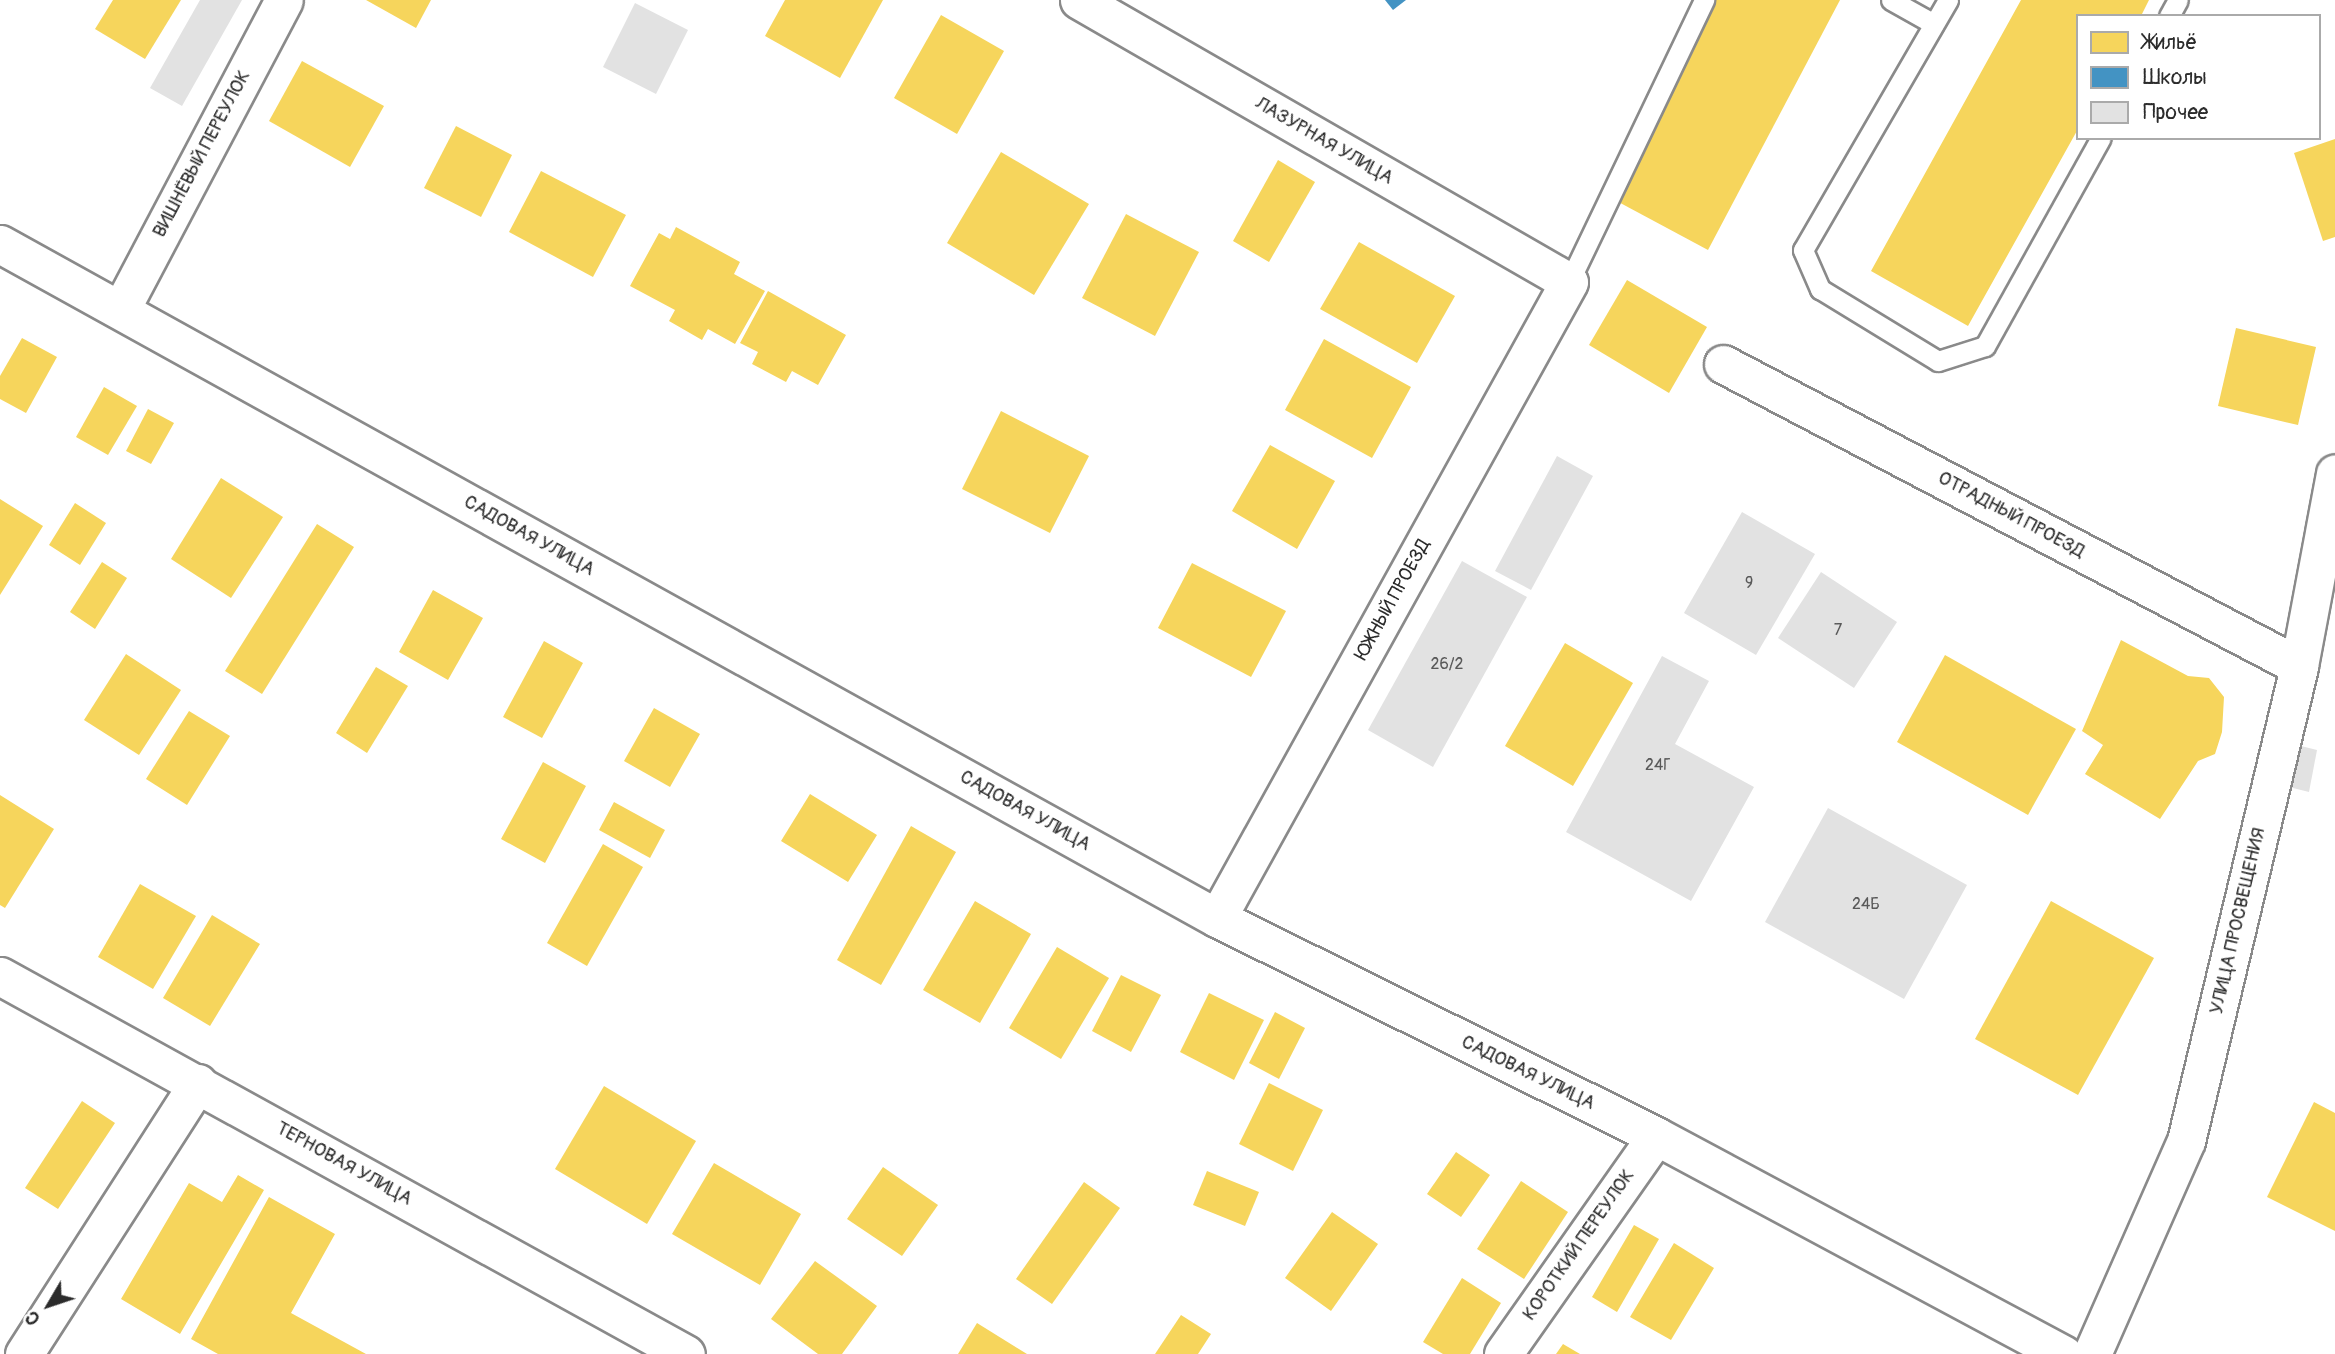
<!DOCTYPE html>
<meta charset="utf-8">
<style>
body{margin:0}
#map{position:relative;width:2335px;height:1354px;overflow:hidden;background:#fff;font-family:Pangolin,sans-serif}
div>[style]{position:absolute}
[style*='--x']{left:calc(var(--x)*1px);top:calc(var(--y)*1px);width:calc(var(--w)*1px);rotate:calc(var(--a)*1deg)}
.homes>*{inset:0;background:#f6d55c}
.schools>*{inset:0;background:#4393c3}
.building>*{inset:0;background:#e2e2e2}
.roads{filter:drop-shadow(2px 0 #8a8a8a) drop-shadow(-2px 0 #8a8a8a) drop-shadow(0 2px #8a8a8a) drop-shadow(0 -2px #8a8a8a)}
.lane>*{height:19px;margin:-9.5px;padding:0 9.5px;transform-origin:9.5px;border-radius:9.5px;background:#fff}
.street>*{height:37px;margin:-18.5px;padding:0 18.5px;transform-origin:18.5px;border-radius:18.5px;background:#fff}
span{translate:-50% -50%;white-space:nowrap;text-align:center;line-height:1.15;-webkit-text-stroke:7px #fff;paint-order:stroke}
.number-label{font-size:16px;color:#595959}
.number-label span{-webkit-text-stroke-width:0}
.street-label{font-size:19px;color:#2b2b2b}
.legend{position:absolute;left:2076px;top:14px;width:245px;height:126px;box-sizing:border-box;background:#fff;border:2px solid #aaa;margin:0;padding:9px 12px;list-style:none;font-size:21px;color:#2b2b2b}
.legend li{display:flex;align-items:center;gap:14px;height:35px}
.legend b{width:35px;border:2px solid #aaa}
.north{position:absolute;left:14px;top:1270px;width:70px;height:70px;-webkit-text-stroke:5px #fff;paint-order:stroke;rotate:231deg;font-size:19px;font-weight:700;line-height:28px;text-align:center;color:#2b2b2b}
.north::after{content:'';display:block;margin:auto;width:24px;height:32px;background:#2b2b2b;clip-path:polygon(50% 0,100% 100%,50% 72%,0 100%)}
</style>
<div id="map">
<div class="homes">
<div style="clip-path:polygon(113px 0,181px 0,145px 59px,95px 29px)"></div>
<div style="clip-path:polygon(366px 0,431px 0,416px 28px)"></div>
<div style="clip-path:polygon(785px 0,883px 0,840px 78px,765px 36px)"></div>
<div style="clip-path:polygon(1716px 0,1840px 0,1708px 250px,1611px 198px)"></div>
<div style="clip-path:polygon(2021px 0,2149px 0,2141px 16px,2078px 16px,2078px 129px,1968px 326px,1871px 271px)"></div>
<div style="clip-path:polygon(941px 15px,1004px 51px,957px 134px,894px 98px)"></div>
<div style="clip-path:polygon(302px 61px,384px 106px,350px 167px,269px 121px)"></div>
<div style="clip-path:polygon(456px 126px,512px 155px,481px 217px,424px 188px)"></div>
<div style="clip-path:polygon(2335px 139px,2335px 237px,2323px 241px,2294px 153px)"></div>
<div style="clip-path:polygon(1001px 152px,1089px 204px,1034px 295px,947px 243px)"></div>
<div style="clip-path:polygon(1278px 160px,1315px 182px,1269px 262px,1233px 241px)"></div>
<div style="clip-path:polygon(541px 171px,626px 215px,593px 277px,509px 232px)"></div>
<div style="clip-path:polygon(1126px 214px,1199px 252px,1155px 336px,1082px 298px)"></div>
<div style="clip-path:polygon(676px 227px,740px 262px,734px 274px,765px 291px,735px 344px,708px 329px,702px 340px,669px 321px,675px 310px,630px 286px,659px 233px,670px 239px)"></div>
<div style="clip-path:polygon(1359px 242px,1455px 296px,1417px 363px,1320px 309px)"></div>
<div style="clip-path:polygon(1627px 280px,1707px 327px,1669px 393px,1589px 345px)"></div>
<div style="clip-path:polygon(768px 291px,846px 335px,818px 385px,792px 371px,786px 382px,752px 364px,758px 352px,740px 343px)"></div>
<div style="clip-path:polygon(2236px 328px,2316px 347px,2298px 425px,2218px 406px)"></div>
<div style="clip-path:polygon(22px 338px,57px 357px,26px 413px,0 399px,0 376px)"></div>
<div style="clip-path:polygon(1324px 339px,1411px 387px,1372px 458px,1285px 410px)"></div>
<div style="clip-path:polygon(104px 387px,137px 406px,108px 455px,76px 437px)"></div>
<div style="clip-path:polygon(148px 409px,174px 423px,151px 464px,126px 451px)"></div>
<div style="clip-path:polygon(1001px 411px,1089px 456px,1050px 533px,962px 489px)"></div>
<div style="clip-path:polygon(1270px 445px,1335px 481px,1297px 549px,1232px 511px)"></div>
<div style="clip-path:polygon(221px 478px,283px 517px,231px 598px,171px 559px)"></div>
<div style="clip-path:polygon(0 499px,43px 526px,0 595px)"></div>
<div style="clip-path:polygon(75px 503px,106px 523px,80px 565px,49px 545px)"></div>
<div style="clip-path:polygon(317px 524px,354px 547px,262px 694px,225px 671px)"></div>
<div style="clip-path:polygon(102px 562px,127px 578px,95px 629px,70px 612px)"></div>
<div style="clip-path:polygon(1192px 563px,1286px 611px,1251px 677px,1158px 628px)"></div>
<div style="clip-path:polygon(433px 590px,483px 618px,448px 680px,399px 652px)"></div>
<div style="clip-path:polygon(2121px 640px,2188px 676px,2209px 678px,2224px 697px,2222px 732px,2215px 754px,2198px 761px,2160px 819px,2085px 774px,2103px 745px,2082px 731px)"></div>
<div style="clip-path:polygon(544px 641px,583px 663px,542px 738px,503px 717px)"></div>
<div style="clip-path:polygon(1565px 643px,1633px 683px,1573px 786px,1505px 746px)"></div>
<div style="clip-path:polygon(126px 654px,181px 690px,139px 755px,84px 720px)"></div>
<div style="clip-path:polygon(1945px 655px,2076px 729px,2028px 815px,1897px 742px)"></div>
<div style="clip-path:polygon(376px 667px,408px 686px,367px 753px,336px 733px)"></div>
<div style="clip-path:polygon(654px 708px,700px 734px,670px 787px,624px 761px)"></div>
<div style="clip-path:polygon(189px 711px,230px 736px,187px 805px,146px 779px)"></div>
<div style="clip-path:polygon(543px 762px,586px 786px,545px 863px,501px 839px)"></div>
<div style="clip-path:polygon(810px 794px,877px 835px,848px 882px,781px 841px)"></div>
<div style="clip-path:polygon(0 795px,54px 829px,5px 908px,0 905px)"></div>
<div style="clip-path:polygon(614px 802px,665px 830px,650px 858px,599px 830px)"></div>
<div style="clip-path:polygon(911px 826px,956px 852px,881px 985px,837px 960px)"></div>
<div style="clip-path:polygon(603px 844px,643px 867px,587px 966px,547px 943px)"></div>
<div style="clip-path:polygon(140px 884px,196px 916px,153px 989px,98px 957px)"></div>
<div style="clip-path:polygon(975px 901px,1031px 934px,980px 1023px,923px 990px)"></div>
<div style="clip-path:polygon(2051px 901px,2154px 958px,2078px 1095px,1975px 1039px)"></div>
<div style="clip-path:polygon(212px 915px,260px 944px,210px 1026px,163px 998px)"></div>
<div style="clip-path:polygon(1057px 947px,1109px 978px,1061px 1059px,1009px 1028px)"></div>
<div style="clip-path:polygon(1121px 975px,1161px 995px,1131px 1052px,1092px 1031px)"></div>
<div style="clip-path:polygon(1209px 993px,1264px 1020px,1234px 1080px,1180px 1052px)"></div>
<div style="clip-path:polygon(1275px 1012px,1305px 1028px,1279px 1079px,1249px 1063px)"></div>
<div style="clip-path:polygon(1269px 1083px,1323px 1110px,1293px 1171px,1239px 1144px)"></div>
<div style="clip-path:polygon(604px 1086px,696px 1141px,647px 1224px,555px 1169px)"></div>
<div style="clip-path:polygon(82px 1101px,115px 1123px,58px 1209px,25px 1188px)"></div>
<div style="clip-path:polygon(2314px 1102px,2335px 1113px,2335px 1231px,2267px 1197px)"></div>
<div style="clip-path:polygon(1456px 1152px,1490px 1175px,1461px 1217px,1427px 1194px)"></div>
<div style="clip-path:polygon(714px 1163px,801px 1214px,760px 1285px,672px 1234px)"></div>
<div style="clip-path:polygon(883px 1167px,938px 1205px,902px 1256px,847px 1219px)"></div>
<div style="clip-path:polygon(1207px 1171px,1259px 1192px,1245px 1226px,1193px 1205px)"></div>
<div style="clip-path:polygon(238px 1175px,264px 1190px,180px 1334px,121px 1299px,189px 1183px,222px 1202px)"></div>
<div style="clip-path:polygon(1521px 1181px,1568px 1212px,1524px 1279px,1477px 1249px)"></div>
<div style="clip-path:polygon(1084px 1182px,1120px 1208px,1052px 1304px,1016px 1279px)"></div>
<div style="clip-path:polygon(269px 1197px,335px 1234px,291px 1313px,366px 1354px,218px 1354px,191px 1339px)"></div>
<div style="clip-path:polygon(1332px 1212px,1378px 1244px,1331px 1311px,1285px 1278px)"></div>
<div style="clip-path:polygon(1634px 1225px,1659px 1239px,1617px 1312px,1592px 1297px)"></div>
<div style="clip-path:polygon(1674px 1243px,1714px 1268px,1671px 1340px,1630px 1317px)"></div>
<div style="clip-path:polygon(815px 1261px,877px 1306px,842px 1354px,818px 1354px,771px 1319px)"></div>
<div style="clip-path:polygon(1462px 1278px,1501px 1303px,1470px 1354px,1443px 1354px,1423px 1342px)"></div>
<div style="clip-path:polygon(1181px 1315px,1211px 1334px,1198px 1354px,1155px 1354px)"></div>
<div style="clip-path:polygon(977px 1323px,1027px 1354px,958px 1354px)"></div>
<div style="clip-path:polygon(1563px 1344px,1580px 1354px,1556px 1354px)"></div>
</div>
<div class="schools">
<div style="clip-path:polygon(1385px 0,1406px 0,1393px 10px)"></div>
</div>
<div class="building">
<div style="clip-path:polygon(200px 0,242px 0,182px 106px,150px 88px)"></div>
<div style="clip-path:polygon(635px 3px,688px 30px,656px 94px,603px 67px)"></div>
<div style="clip-path:polygon(1557px 456px,1593px 476px,1531px 590px,1495px 571px)"></div>
<div style="clip-path:polygon(1742px 512px,1815px 554px,1756px 655px,1684px 613px)"></div>
<div style="clip-path:polygon(1462px 561px,1527px 597px,1433px 767px,1368px 730px)"></div>
<div style="clip-path:polygon(1821px 572px,1897px 622px,1854px 688px,1778px 638px)"></div>
<div style="clip-path:polygon(1662px 656px,1709px 681px,1675px 744px,1754px 787px,1691px 901px,1566px 832px)"></div>
<div style="clip-path:polygon(2297px 745px,2317px 750px,2309px 792px,2289px 787px)"></div>
<div style="clip-path:polygon(1828px 808px,1967px 885px,1904px 999px,1765px 922px)"></div>
</div>
<div class="roads">
<div class="lane">
<div style="--x:1891;--y:0;--w:49;--a:29.2"></div>
<div style="--x:1948;--y:0;--w:289;--a:120.1"></div>
<div style="--x:1803;--y:250;--w:43;--a:66.4"></div>
<div style="--x:1820;--y:289;--w:138;--a:31.4"></div>
<div style="--x:1938;--y:361;--w:49;--a:-17.7"></div>
<div style="--x:1985;--y:346;--w:238;--a:-60.9"></div>
<div style="--x:2169;--y:16;--w:18;--a:-61"></div>
<div style="--x:1569;--y:282;--w:313;--a:-64.4"></div>
</div>
<div class="street">
<div style="--x:1079;--y:0;--w:565;--a:29.92"></div>
<div style="--x:1569;--y:282;--w:727;--a:118.96"></div>
<div style="--x:0;--y:244;--w:1391;--a:28.98"></div>
<div style="--x:1217;--y:918;--w:490;--a:26.4"></div>
<div style="--x:1656;--y:1136;--w:462;--a:28.2"></div>
<div style="--x:121;--y:309;--w:349;--a:-62.2"></div>
<div style="--x:1723;--y:364;--w:650;--a:27.67"></div>
<div style="--x:0;--y:976;--w:783;--a:28.86"></div>
<div style="--x:24;--y:1354;--w:322;--a:-57.3"></div>
<div style="--x:1503;--y:1354;--w:266;--a:-54.9"></div>
<div style="--x:2092;--y:1354;--w:233;--a:-66.2"></div>
<div style="--x:2186;--y:1141;--w:488;--a:-76.6"></div>
<div style="--x:2299;--y:666;--w:196;--a:-79.4"></div>
</div>
</div>
<div class="number-label">
<span style="left:1749px;top:583px">9</span>
<span style="left:1838px;top:630px">7</span>
<span style="left:1447px;top:664px">26/2</span>
<span style="left:1658px;top:765px">24Г</span>
<span style="left:1866px;top:904px">24Б</span>
</div>
<div class="street-label">
<span style="left:1324px;top:141px;rotate:30deg">ЛАЗУРНАЯ УЛИЦА</span>
<span style="left:202px;top:154px;rotate:-62deg">ВИШНЁВЫЙ ПЕРЕУЛОК</span>
<span style="left:2011px;top:515px;rotate:28deg">ОТРАДНЫЙ ПРОЕЗД</span>
<span style="left:529px;top:536px;rotate:29deg">САДОВАЯ УЛИЦА</span>
<span style="left:1393px;top:600px;rotate:-61deg">ЮЖНЫЙ ПРОЕЗД</span>
<span style="left:1025px;top:811px;rotate:29deg">САДОВАЯ УЛИЦА</span>
<span style="left:2238px;top:921px;rotate:-77deg">УЛИЦА ПРОСВЕЩЕНИЯ</span>
<span style="left:1528px;top:1073px;rotate:26deg">САДОВАЯ УЛИЦА</span>
<span style="left:344px;top:1164px;rotate:29deg">ТЕРНОВАЯ УЛИЦА</span>
<span style="left:1579px;top:1245px;rotate:-55deg">КОРОТКИЙ ПЕРЕУЛОК</span>
</div>
<ul class="legend">
<li><b style="height:19px;background:#f6d55c"></b>Жильё</li>
<li><b style="height:19px;background:#4393c3"></b>Школы</li>
<li><b style="height:19px;background:#e2e2e2"></b>Прочее</li>
</ul>
<div class="north">С</div>
</div>
